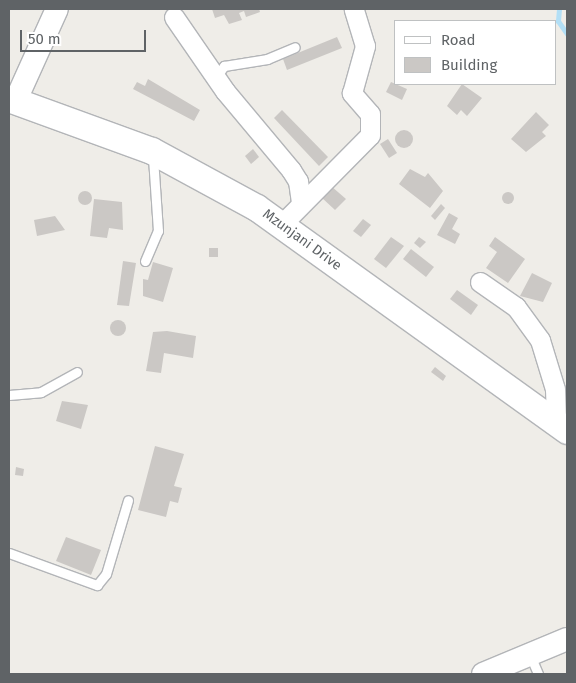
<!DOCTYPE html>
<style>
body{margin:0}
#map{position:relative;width:576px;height:683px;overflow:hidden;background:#efede8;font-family:"Fira Sans",sans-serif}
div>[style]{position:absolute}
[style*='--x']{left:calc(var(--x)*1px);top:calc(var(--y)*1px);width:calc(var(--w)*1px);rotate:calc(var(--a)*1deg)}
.stream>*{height:5px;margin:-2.5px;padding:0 2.5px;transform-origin:2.5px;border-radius:2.5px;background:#b2dff6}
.building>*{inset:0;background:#cbc8c5}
.round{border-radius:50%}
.roads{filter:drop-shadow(1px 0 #b3b5b8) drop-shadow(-1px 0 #b3b5b8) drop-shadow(0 1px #b3b5b8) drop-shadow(0 -1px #b3b5b8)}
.service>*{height:9px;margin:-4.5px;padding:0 4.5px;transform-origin:4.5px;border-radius:4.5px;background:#fff}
.minor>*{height:19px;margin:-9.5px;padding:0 9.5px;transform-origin:9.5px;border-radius:9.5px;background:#fff}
.tertiary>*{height:22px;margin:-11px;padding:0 11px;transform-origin:11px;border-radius:11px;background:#fff}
.secondary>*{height:26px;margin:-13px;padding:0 13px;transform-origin:13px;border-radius:13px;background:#fff}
span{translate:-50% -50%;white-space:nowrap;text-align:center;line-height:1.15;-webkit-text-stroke:4px #fff;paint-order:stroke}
.street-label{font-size:14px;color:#5f6366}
.frame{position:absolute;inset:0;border:10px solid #5f6366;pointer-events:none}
.legend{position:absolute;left:394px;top:20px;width:162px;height:65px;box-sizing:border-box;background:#fff;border:1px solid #bfc1c2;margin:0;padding:6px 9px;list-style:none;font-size:15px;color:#5f6366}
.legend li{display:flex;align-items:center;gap:10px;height:25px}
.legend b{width:25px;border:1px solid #bfc1c2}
.scale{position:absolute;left:20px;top:30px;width:126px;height:22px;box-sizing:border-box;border:2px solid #5f6366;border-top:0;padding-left:6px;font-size:15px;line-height:18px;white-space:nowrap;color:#5f6366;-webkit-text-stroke:4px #fff;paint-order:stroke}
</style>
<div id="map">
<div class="stream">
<div style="--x:559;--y:9;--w:12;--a:95"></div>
<div style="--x:558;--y:21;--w:16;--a:55"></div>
</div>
<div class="building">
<div style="clip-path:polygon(212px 9px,259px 9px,260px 12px,246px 17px,244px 11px,239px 13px,242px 20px,229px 24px,224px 15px,215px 18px)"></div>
<div style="clip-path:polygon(337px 37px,342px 48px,287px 70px,283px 59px)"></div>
<div style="clip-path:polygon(148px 79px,200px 110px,194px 121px,133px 89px,137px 82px,145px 86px)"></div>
<div style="clip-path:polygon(391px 82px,407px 89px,402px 100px,386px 92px)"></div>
<div style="clip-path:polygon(462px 84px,482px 98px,467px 116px,461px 110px,457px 115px,447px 106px)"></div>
<div style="clip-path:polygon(282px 110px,328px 157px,319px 166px,274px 118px)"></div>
<div style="clip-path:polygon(536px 112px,549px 125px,542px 132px,546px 136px,526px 152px,511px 139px)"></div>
<div class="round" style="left:395px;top:130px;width:18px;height:18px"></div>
<div style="clip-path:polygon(388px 139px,397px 153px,389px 158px,380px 144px)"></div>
<div style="clip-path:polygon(253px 149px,259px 157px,251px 164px,245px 156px)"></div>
<div style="clip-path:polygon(410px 169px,425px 177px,428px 173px,443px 191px,430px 208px,399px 184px)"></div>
<div style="clip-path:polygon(331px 186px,346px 199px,335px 210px,321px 197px)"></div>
<div class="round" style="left:78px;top:191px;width:14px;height:14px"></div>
<div class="round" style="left:502px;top:192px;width:12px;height:12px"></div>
<div style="clip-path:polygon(94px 199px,122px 202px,123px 230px,109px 228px,107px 238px,90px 236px)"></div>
<div style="clip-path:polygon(441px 204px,445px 208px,435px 220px,431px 216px)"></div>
<div style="clip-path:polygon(449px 213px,458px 218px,452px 229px,460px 234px,455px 244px,437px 235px)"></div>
<div style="clip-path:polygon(55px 216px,65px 230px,37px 236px,34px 220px)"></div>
<div style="clip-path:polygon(363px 219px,371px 225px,361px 237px,353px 231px)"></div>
<div style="clip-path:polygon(391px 237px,404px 246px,386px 268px,374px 259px)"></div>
<div style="clip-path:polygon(419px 237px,426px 242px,420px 248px,414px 243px)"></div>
<div style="clip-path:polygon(495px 237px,525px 259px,508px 283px,486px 268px,497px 252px,489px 246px)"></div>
<div style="clip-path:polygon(209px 248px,218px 248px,218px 257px,209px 257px)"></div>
<div style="clip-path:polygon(411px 249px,434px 267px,426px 277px,403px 259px)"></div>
<div style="clip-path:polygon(123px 261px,136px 263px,129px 306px,117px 305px)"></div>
<div style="clip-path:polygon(153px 262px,173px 268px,163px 302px,143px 296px,143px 279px,148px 280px)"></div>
<div style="clip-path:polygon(532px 273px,552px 283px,543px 302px,520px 296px)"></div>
<div style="clip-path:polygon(457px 290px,478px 305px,471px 315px,450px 299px)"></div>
<div class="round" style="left:110px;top:320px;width:16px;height:16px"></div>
<div style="clip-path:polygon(167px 331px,196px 336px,193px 358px,164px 353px,161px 373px,146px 371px,153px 332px)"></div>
<div style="clip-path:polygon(435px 367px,446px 376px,443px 381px,431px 372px)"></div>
<div style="clip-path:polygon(62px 401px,88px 405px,81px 429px,56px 421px)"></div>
<div style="clip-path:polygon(155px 446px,184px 454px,174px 486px,182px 488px,178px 503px,170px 501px,166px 517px,138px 510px)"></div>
<div style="clip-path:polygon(16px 467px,24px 469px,23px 476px,15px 475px)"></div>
<div style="clip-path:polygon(66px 537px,101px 550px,91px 575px,56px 561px)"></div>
</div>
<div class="roads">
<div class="service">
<div style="--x:216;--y:77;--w:14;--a:-54"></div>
<div style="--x:224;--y:66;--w:44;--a:-9.2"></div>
<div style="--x:267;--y:59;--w:30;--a:-23"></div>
<div style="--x:145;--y:261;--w:33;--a:-67"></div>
<div style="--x:158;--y:231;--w:74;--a:-93.9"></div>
<div style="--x:9;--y:395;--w:32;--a:-5"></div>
<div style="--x:41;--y:392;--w:41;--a:-29.1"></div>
<div style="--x:9;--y:553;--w:94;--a:20"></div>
<div style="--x:97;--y:585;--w:14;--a:-51"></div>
<div style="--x:106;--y:574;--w:77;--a:-73.4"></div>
<div style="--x:530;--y:655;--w:21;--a:67"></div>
</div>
<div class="minor">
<div style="--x:174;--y:17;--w:90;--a:55.4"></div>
<div style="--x:225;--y:91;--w:103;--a:50.1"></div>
<div style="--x:291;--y:170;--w:13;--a:58"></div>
<div style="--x:298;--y:181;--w:22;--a:82"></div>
<div style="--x:282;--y:224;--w:125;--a:-45.3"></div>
<div style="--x:370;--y:135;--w:21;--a:-90"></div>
<div style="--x:370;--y:114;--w:28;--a:-131"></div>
<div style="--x:352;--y:93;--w:49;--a:-74.5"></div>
<div style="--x:365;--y:46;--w:39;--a:-107"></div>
<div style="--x:480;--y:282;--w:44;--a:34.8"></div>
<div style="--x:516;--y:307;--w:41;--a:54"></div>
<div style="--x:540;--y:340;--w:51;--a:73"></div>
<div style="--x:555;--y:389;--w:33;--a:88"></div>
</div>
<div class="tertiary">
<div style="--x:15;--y:102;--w:102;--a:-65.7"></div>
<div style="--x:483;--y:674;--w:91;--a:-22.6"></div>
</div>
<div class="secondary">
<div style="--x:9;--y:99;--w:152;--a:20"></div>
<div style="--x:152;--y:151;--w:119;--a:28.5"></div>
<div style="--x:257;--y:208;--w:382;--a:35.7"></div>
</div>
</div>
<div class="street-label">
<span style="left:302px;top:240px;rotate:36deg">Mzunjani Drive</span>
</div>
<div class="frame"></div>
<ul class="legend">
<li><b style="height:6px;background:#fff"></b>Road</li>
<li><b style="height:14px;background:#cbc8c5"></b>Building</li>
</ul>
<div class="scale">50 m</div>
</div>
